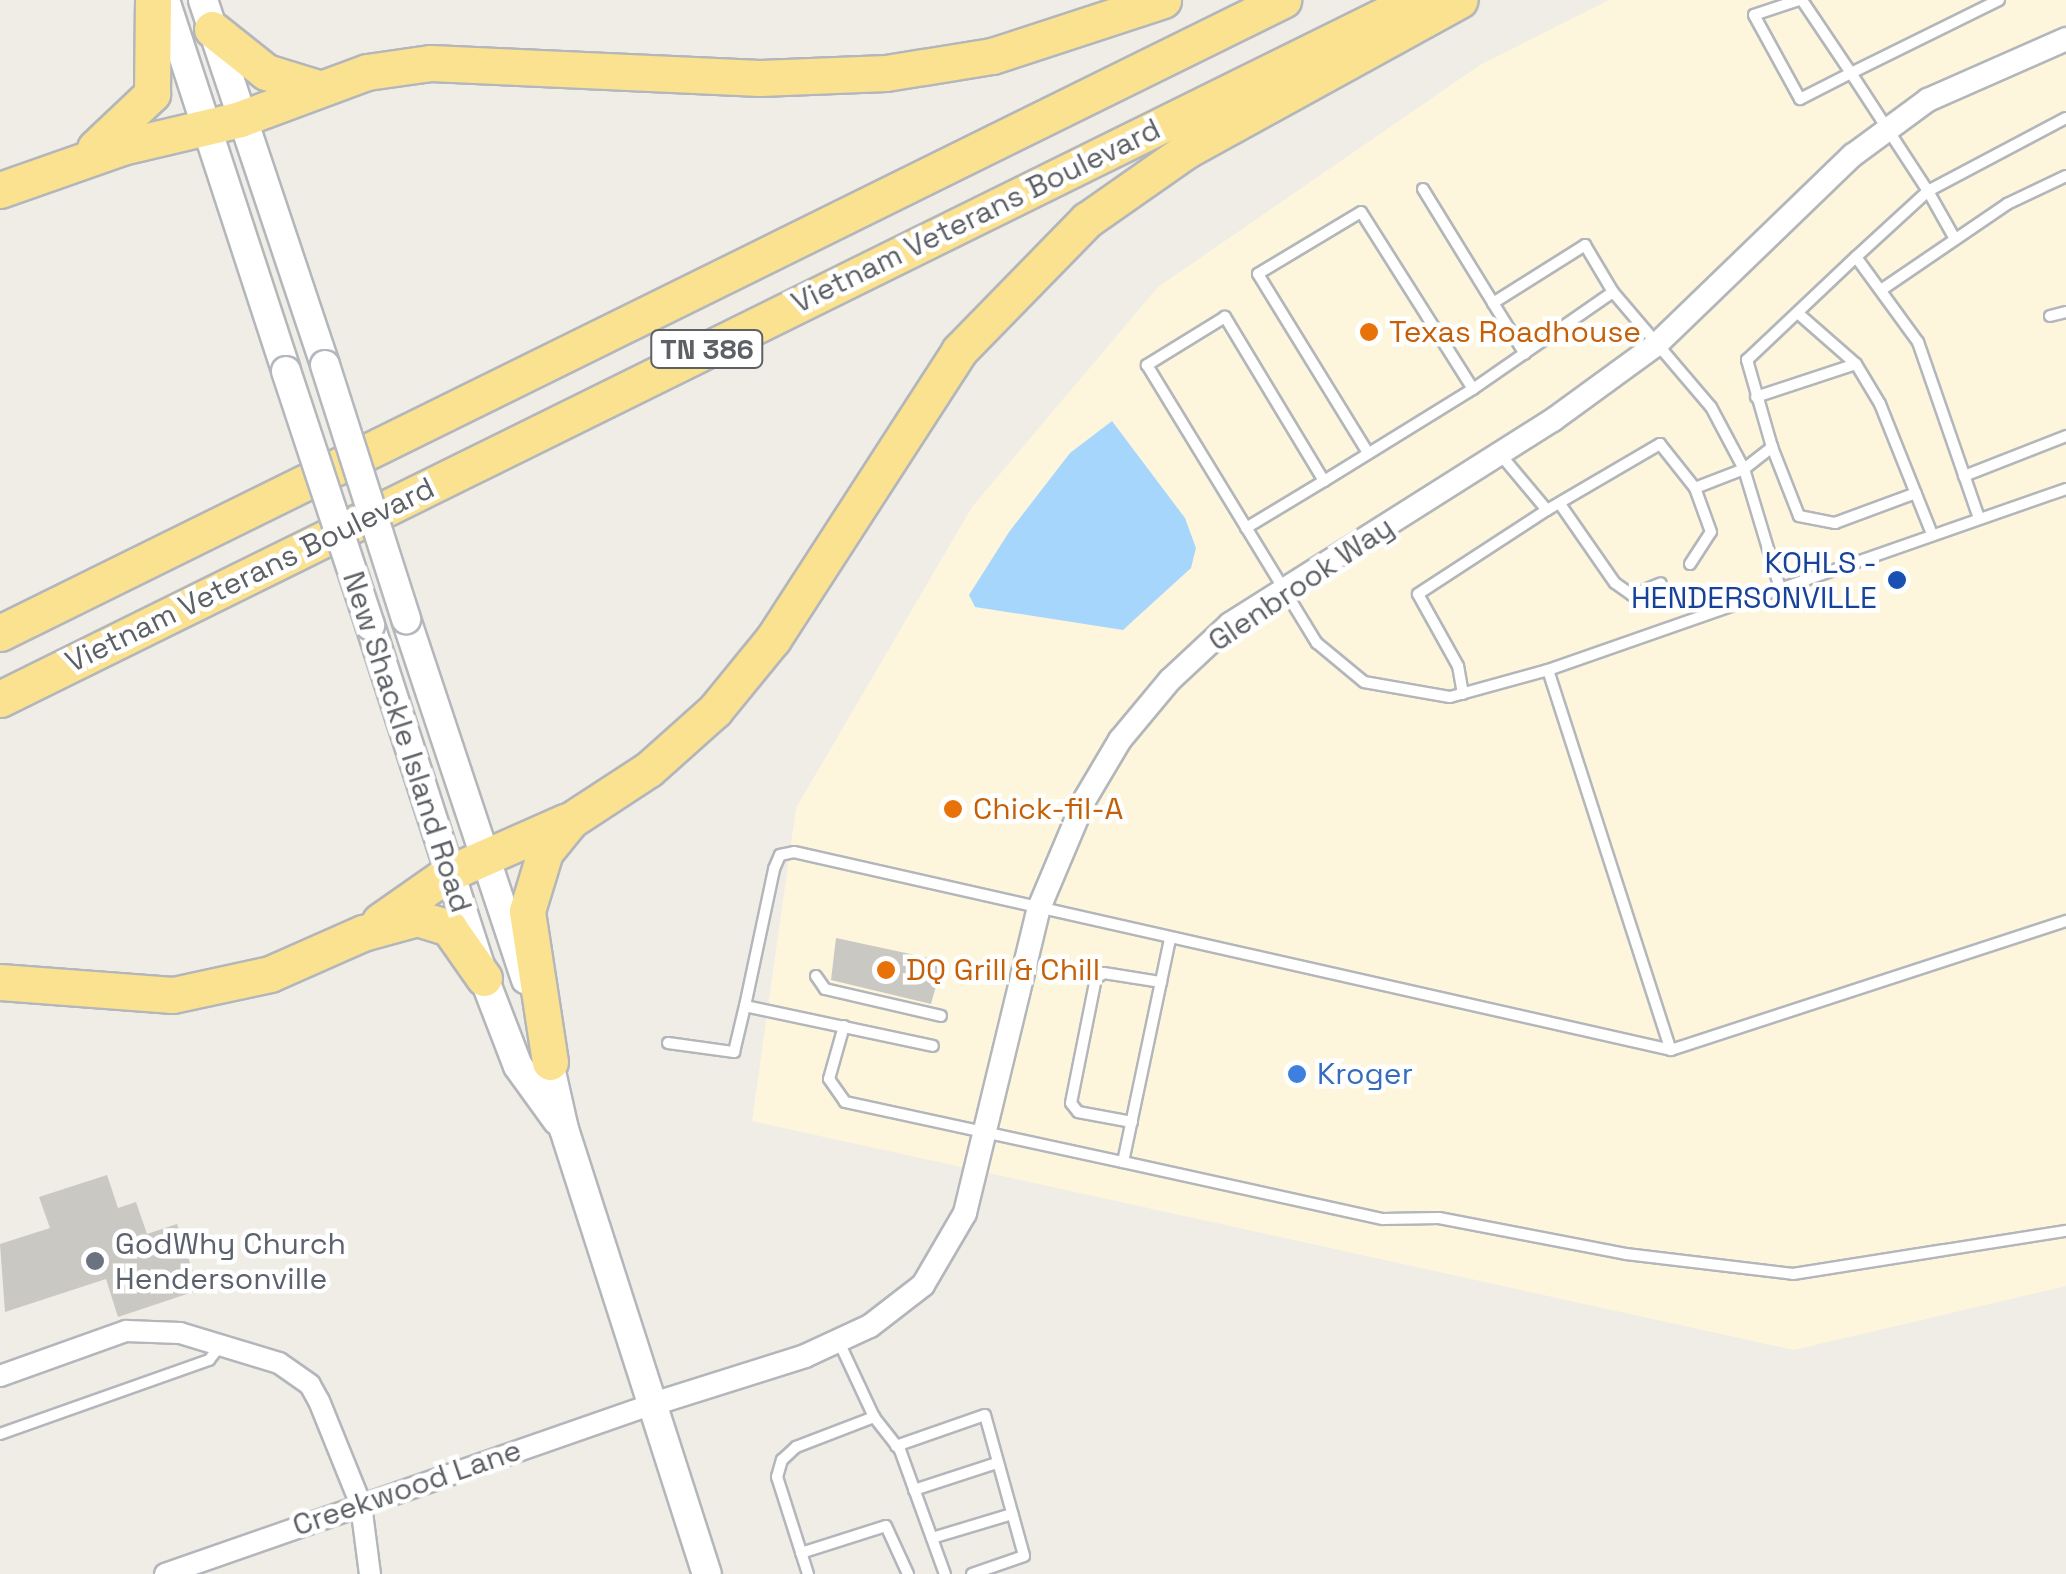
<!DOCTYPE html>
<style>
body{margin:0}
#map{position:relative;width:2066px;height:1574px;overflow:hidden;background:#efede6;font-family:"Space Grotesk",sans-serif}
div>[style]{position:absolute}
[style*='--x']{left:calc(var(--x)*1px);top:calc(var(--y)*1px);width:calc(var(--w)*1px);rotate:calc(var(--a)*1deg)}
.commercial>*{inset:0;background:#fdf6dd}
.water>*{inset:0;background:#a7d6fd}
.building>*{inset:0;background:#cac8c3}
.roads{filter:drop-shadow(2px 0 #b3b6ba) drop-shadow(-2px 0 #b3b6ba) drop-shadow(0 2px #b3b6ba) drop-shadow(0 -2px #b3b6ba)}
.service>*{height:10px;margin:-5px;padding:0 5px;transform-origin:5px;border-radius:5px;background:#fff}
.minor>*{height:20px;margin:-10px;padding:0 10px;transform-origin:10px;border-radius:10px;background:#fff}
.tertiary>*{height:22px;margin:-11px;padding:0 11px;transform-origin:11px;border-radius:11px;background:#fff}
.secondary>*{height:28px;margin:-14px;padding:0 14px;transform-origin:14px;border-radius:14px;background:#fff}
.motorway>*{height:35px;margin:-17.5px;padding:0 17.5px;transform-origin:17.5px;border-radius:17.5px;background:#fbe291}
.bridges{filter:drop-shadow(2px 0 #b4b8bd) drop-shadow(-2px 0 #b4b8bd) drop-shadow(0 2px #b4b8bd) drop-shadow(0 -2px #b4b8bd)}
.secondary-bridge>*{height:28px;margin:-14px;padding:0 14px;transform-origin:14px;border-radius:14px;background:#fff}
.dots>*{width:28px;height:28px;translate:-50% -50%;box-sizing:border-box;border:5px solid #fff;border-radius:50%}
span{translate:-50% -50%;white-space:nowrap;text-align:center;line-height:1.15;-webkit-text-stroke:9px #fff;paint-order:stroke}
.shield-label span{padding:2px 8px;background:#fff;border:2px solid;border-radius:8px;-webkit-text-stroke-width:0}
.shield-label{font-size:28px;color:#5d6166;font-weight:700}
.street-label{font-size:30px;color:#5d6166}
.food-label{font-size:30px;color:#c56008}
.left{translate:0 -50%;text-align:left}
.transit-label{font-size:30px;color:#164399}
.right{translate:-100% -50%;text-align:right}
.shop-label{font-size:30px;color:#366cbe}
.worship-label{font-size:30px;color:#5b616d}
</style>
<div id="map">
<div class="commercial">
<div style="clip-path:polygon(1609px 0,2066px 0,2066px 1286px,1794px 1350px,752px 1121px,796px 808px,972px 507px,1158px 287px,1480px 65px)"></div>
</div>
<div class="water">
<div style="clip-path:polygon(1112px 421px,1185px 518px,1196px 548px,1191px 568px,1123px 630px,975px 607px,969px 595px,1009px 532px,1070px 453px)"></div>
</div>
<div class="building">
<div style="clip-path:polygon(836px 938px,943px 961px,931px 1004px,831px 980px)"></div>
<div style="clip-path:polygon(107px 1175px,118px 1208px,136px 1202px,147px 1234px,177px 1224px,199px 1290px,118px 1317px,106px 1279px,5px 1312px,0 1244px,50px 1228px,39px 1197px)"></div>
</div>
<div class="roads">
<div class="service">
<div style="--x:1799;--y:0;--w:47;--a:161.6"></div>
<div style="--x:1754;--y:15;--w:96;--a:61.3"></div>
<div style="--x:1800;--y:99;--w:57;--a:-27"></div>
<div style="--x:1851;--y:73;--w:88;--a:-123.9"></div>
<div style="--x:1999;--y:0;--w:165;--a:153.7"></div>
<div style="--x:1851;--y:73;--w:141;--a:56.9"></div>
<div style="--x:1928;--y:191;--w:156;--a:-27.9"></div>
<div style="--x:1423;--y:189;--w:134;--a:58.4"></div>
<div style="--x:1493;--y:303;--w:109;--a:-32.2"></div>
<div style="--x:1585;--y:245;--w:55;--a:59.2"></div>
<div style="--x:1955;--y:239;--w:55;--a:-119.4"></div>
<div style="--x:1928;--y:191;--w:98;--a:137.5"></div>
<div style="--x:1856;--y:257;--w:105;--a:53.9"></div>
<div style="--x:1918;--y:342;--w:186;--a:70.9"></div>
<div style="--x:1884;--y:288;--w:149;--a:-34.3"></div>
<div style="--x:2007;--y:204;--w:65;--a:-25.4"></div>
<div style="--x:1493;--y:303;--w:60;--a:57.9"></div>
<div style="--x:1800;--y:315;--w:74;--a:41.2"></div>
<div style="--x:1856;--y:364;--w:47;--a:59"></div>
<div style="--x:1880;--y:404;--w:140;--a:68.2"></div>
<div style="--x:2050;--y:316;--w:16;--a:-14"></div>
<div style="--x:1473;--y:389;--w:170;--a:-34.7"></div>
<div style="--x:1613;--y:292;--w:151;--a:49.6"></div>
<div style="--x:1711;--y:407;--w:70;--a:62"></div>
<div style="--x:1744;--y:469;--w:124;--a:73.2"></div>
<div style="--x:1756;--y:397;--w:105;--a:-18.3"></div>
<div style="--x:1772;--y:447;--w:74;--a:68.6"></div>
<div style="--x:1799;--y:516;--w:37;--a:11"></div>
<div style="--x:1835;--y:523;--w:86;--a:-20.3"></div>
<div style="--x:1500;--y:454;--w:73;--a:50"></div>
<div style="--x:1547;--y:510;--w:131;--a:-30.3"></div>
<div style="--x:1660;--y:444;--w:56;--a:51.5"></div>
<div style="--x:1695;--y:488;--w:53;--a:-21.2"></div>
<div style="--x:1744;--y:469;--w:36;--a:-38"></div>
<div style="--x:1772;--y:447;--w:91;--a:-106"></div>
<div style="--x:1747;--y:360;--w:150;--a:-43.4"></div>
<div style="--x:1964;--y:476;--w:110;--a:-21.4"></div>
<div style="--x:1324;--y:481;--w:192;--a:-121.1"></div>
<div style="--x:1225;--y:317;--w:92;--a:148.4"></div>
<div style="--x:1147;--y:365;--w:326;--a:58.6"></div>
<div style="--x:1317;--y:643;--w:61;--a:39.7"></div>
<div style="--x:1364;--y:682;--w:87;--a:9.9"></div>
<div style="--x:1450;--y:697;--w:102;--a:-15.4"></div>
<div style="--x:1548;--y:670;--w:549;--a:-19.26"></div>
<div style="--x:1560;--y:504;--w:96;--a:55.2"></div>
<div style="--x:1615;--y:583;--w:21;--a:35"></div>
<div style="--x:1632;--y:595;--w:31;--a:-22"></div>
<div style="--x:1246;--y:528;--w:91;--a:-31.1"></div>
<div style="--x:1324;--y:481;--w:175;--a:-31.7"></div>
<div style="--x:1473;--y:389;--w:209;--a:-122.3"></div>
<div style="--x:1361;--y:212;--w:120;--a:149"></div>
<div style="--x:1258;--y:274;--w:210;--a:58.4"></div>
<div style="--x:1690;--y:564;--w:38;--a:-57"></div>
<div style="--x:1711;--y:532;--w:47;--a:-110"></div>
<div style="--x:1548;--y:670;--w:399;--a:72.1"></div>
<div style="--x:1463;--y:694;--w:28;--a:-100"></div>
<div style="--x:1458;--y:666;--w:82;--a:-119.1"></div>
<div style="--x:1418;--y:594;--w:154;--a:-33.1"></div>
<div style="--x:816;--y:976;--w:16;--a:55"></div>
<div style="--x:825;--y:989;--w:119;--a:13.1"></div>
<div style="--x:745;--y:1006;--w:140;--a:-78"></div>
<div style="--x:774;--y:869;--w:15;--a:-67"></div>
<div style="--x:780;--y:855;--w:14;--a:-12"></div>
<div style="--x:794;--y:852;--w:899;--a:12.72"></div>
<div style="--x:1671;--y:1050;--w:416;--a:-18.1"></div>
<div style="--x:844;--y:1026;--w:55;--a:105.8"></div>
<div style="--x:829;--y:1079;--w:28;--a:55"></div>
<div style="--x:845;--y:1102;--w:284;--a:12.2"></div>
<div style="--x:1123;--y:1162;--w:228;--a:-78.1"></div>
<div style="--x:668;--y:1043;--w:67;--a:7.8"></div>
<div style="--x:734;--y:1052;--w:47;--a:-76.6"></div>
<div style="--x:745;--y:1006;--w:192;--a:12"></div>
<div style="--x:1132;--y:1122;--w:55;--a:-169.5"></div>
<div style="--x:1078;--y:1112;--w:11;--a:-128"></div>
<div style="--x:1071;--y:1103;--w:127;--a:-78.7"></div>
<div style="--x:1096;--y:978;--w:9;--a:-32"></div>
<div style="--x:1104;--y:973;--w:58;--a:9"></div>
<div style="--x:1123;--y:1162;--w:266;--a:12.4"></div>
<div style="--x:1383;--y:1219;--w:56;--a:-1"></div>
<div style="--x:1439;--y:1218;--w:190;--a:10.9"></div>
<div style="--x:1626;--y:1254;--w:168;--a:6.8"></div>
<div style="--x:1793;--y:1274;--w:276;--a:-9"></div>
<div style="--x:839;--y:1342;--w:83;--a:65"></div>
<div style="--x:874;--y:1417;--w:42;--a:51.8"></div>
<div style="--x:900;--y:1450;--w:132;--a:70.1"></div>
<div style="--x:0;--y:1434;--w:222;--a:-19.5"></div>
<div style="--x:209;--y:1360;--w:18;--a:-52"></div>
<div style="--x:896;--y:1446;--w:94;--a:-19.2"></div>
<div style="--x:985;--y:1415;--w:146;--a:74.5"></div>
<div style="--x:1024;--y:1556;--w:55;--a:160.9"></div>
<div style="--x:914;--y:1490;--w:87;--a:-18"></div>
<div style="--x:932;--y:1538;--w:84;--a:-16.7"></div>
<div style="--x:801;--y:1553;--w:89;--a:-17.6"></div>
<div style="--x:886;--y:1526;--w:53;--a:65.4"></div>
<div style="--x:808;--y:1574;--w:102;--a:-107.7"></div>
<div style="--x:777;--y:1477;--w:18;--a:-74"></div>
<div style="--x:782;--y:1460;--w:19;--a:-43"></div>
<div style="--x:796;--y:1447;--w:84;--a:-21"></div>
</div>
<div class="minor">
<div style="--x:0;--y:1376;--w:134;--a:-19.7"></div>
<div style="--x:126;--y:1331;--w:54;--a:2.1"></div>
<div style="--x:180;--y:1333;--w:103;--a:16.9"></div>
<div style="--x:279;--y:1363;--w:38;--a:35"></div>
<div style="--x:310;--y:1385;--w:18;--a:61"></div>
<div style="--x:319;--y:1401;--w:112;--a:68"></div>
<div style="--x:361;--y:1505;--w:70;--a:82.6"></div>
<div style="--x:165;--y:1574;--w:514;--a:-19.21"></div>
</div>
<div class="tertiary">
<div style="--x:650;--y:1405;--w:163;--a:-17.5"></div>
<div style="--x:805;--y:1356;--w:72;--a:-24.8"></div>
<div style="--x:870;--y:1326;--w:67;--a:-37.7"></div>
<div style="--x:923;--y:1285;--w:83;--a:-59.7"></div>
<div style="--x:965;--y:1213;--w:314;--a:-76.4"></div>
<div style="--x:1039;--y:908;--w:118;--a:-67.1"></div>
<div style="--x:1085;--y:799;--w:69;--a:-59.3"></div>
<div style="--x:1120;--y:740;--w:78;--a:-50.2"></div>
<div style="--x:1170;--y:680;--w:82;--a:-43"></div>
<div style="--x:1230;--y:624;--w:382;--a:-32.3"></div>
<div style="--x:1553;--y:420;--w:127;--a:-36.1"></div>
<div style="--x:1656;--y:345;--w:274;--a:-44"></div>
<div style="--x:1853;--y:155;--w:93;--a:-36.3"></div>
<div style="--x:1928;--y:100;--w:151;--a:-23.8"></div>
</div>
<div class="secondary">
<div style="--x:165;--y:0;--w:390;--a:71.9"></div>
<div style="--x:203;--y:0;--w:385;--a:71.5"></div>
<div style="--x:406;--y:619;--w:380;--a:71.6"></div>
<div style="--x:370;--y:625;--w:371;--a:72.1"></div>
<div style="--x:484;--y:978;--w:94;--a:68.9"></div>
<div style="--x:518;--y:1066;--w:67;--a:54.2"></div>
<div style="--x:545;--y:1045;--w:86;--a:77.3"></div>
<div style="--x:564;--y:1129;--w:467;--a:72.2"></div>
</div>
<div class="motorway">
<div style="--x:212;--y:29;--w:69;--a:38.5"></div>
<div style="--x:266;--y:72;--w:51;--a:17"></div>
<div style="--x:95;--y:148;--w:79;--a:-43.5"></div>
<div style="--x:152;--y:94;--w:94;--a:-89.4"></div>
<div style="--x:0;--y:190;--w:129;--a:-19.4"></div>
<div style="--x:122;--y:147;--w:121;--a:-13.3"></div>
<div style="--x:240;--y:119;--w:135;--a:-20.3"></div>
<div style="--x:367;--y:72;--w:65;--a:-8"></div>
<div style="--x:431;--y:63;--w:329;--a:2.6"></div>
<div style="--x:760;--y:78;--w:126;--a:-2.3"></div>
<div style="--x:886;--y:73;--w:107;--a:-9.1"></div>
<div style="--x:992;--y:56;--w:180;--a:-18.1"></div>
<div style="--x:0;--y:633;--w:1431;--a:-26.26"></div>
<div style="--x:0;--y:699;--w:1578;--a:-26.29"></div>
<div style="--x:380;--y:921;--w:82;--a:-35"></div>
<div style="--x:447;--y:874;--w:131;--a:-23.8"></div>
<div style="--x:0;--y:982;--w:173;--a:4.3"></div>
<div style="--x:173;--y:995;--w:99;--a:-12.2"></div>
<div style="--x:270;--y:974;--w:102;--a:-23.8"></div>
<div style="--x:363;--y:933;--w:56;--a:-15.5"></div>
<div style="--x:417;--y:918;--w:34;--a:17"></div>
<div style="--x:449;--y:928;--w:61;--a:55"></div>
<div style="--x:550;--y:1062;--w:153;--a:-98.7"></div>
<div style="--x:527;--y:911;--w:62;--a:-73"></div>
<div style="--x:545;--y:852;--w:41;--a:-50.9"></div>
<div style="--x:571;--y:820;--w:93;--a:-33.2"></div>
<div style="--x:649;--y:769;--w:89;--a:-41.8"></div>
<div style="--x:715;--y:710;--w:92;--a:-50.8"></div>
<div style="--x:773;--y:639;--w:343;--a:-57.1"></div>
<div style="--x:959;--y:351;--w:183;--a:-45.7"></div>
<div style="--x:1087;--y:220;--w:122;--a:-35"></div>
<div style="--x:1187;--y:150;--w:311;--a:-28.8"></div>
</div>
</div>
<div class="bridges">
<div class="secondary-bridge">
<div style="--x:325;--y:365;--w:267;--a:72.3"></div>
<div style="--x:286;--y:371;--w:268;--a:71.7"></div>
</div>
</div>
<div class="dots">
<div style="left:1369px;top:332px;background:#e8710a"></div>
<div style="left:1897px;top:580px;background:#1a4fb4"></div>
<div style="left:953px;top:809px;background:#e8710a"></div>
<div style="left:886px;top:970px;background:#e8710a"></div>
<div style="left:1297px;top:1074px;background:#3f7fe0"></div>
<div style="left:95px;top:1261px;background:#6b7280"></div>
</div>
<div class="shield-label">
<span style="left:707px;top:349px">TN 386</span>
</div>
<div class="street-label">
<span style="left:976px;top:216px;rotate:-26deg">Vietnam Veterans Boulevard</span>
<span style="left:250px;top:575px;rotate:-26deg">Vietnam Veterans Boulevard</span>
<span style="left:1301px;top:584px;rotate:-34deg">Glenbrook Way</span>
<span style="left:407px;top:742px;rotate:72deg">New Shackle Island Road</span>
<span style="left:407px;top:1488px;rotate:-19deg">Creekwood Lane</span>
</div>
<div class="food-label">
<span class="left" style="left:1389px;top:332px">Texas Roadhouse</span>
<span class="left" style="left:973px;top:809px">Chick-fil-A</span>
<span class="left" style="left:906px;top:970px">DQ Grill &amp; Chill</span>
</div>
<div class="transit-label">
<span class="right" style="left:1877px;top:580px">KOHLS -<br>HENDERSONVILLE</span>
</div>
<div class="shop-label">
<span class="left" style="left:1317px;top:1074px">Kroger</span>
</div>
<div class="worship-label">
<span class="left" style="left:115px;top:1261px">GodWhy Church<br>Hendersonville</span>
</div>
</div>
